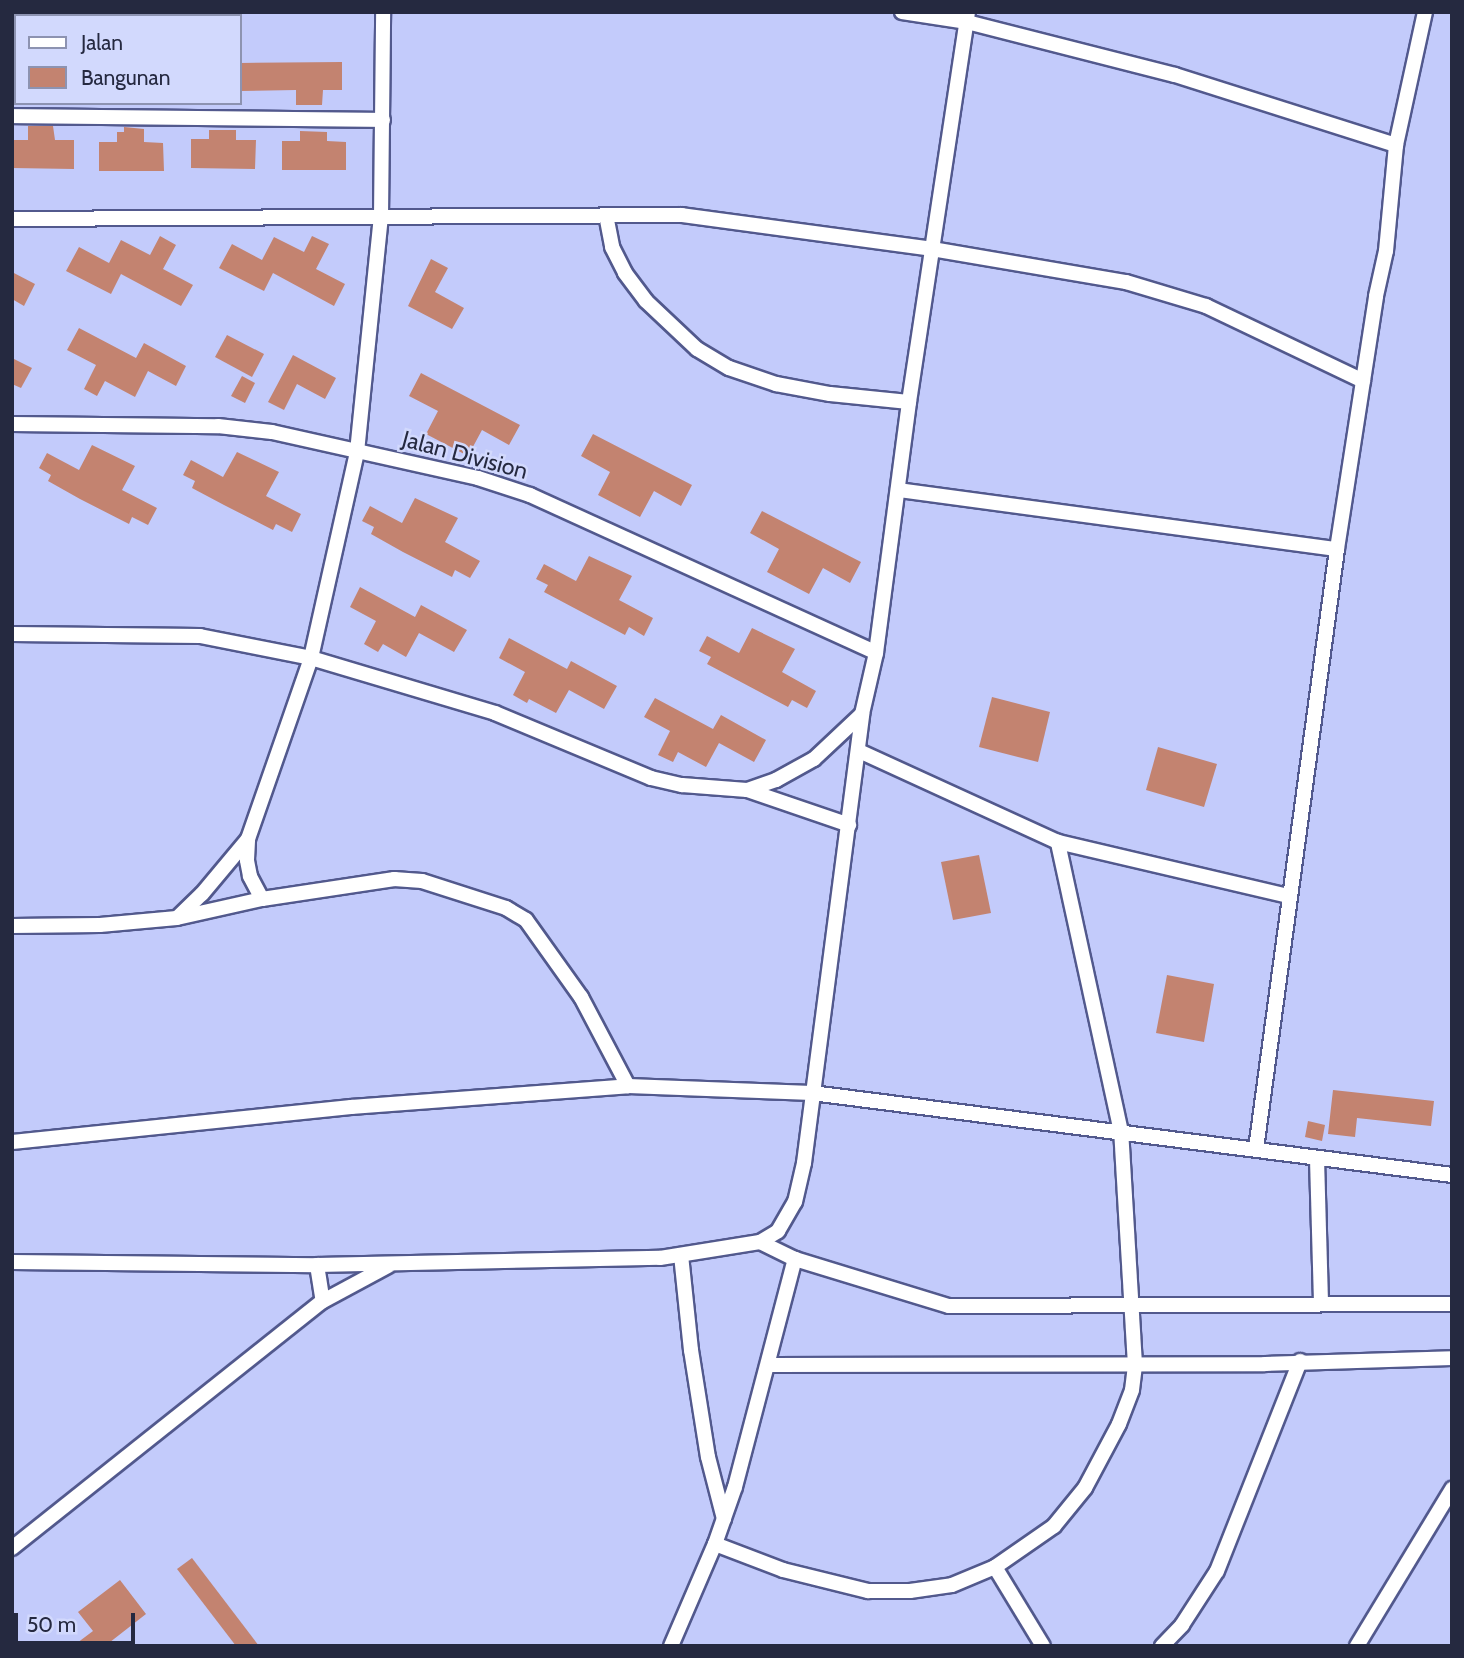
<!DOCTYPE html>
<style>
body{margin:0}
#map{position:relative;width:1464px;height:1658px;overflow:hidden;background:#c3cbfb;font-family:Cabin,sans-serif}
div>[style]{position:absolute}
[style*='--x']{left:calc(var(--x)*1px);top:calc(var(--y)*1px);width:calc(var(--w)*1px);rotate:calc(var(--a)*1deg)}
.building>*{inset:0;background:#c38370}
.roads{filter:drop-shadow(2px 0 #52598d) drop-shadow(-2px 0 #52598d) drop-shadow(0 2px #52598d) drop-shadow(0 -2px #52598d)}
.street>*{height:14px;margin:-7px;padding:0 7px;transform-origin:7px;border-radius:7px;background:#fff}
span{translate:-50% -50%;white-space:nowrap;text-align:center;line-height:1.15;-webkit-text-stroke:5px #d2d9fd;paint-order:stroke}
.street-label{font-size:23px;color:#252940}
.frame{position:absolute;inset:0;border:14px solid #252940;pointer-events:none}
.legend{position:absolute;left:14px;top:14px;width:228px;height:91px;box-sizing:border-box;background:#d2d9fd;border:2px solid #8d93b1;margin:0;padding:9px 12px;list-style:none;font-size:21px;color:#252940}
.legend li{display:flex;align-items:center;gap:14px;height:35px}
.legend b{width:35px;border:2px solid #8d93b1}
.scale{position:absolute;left:14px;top:1613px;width:121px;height:32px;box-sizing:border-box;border:4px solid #252940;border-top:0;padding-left:9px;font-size:21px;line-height:24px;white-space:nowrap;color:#252940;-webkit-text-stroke:5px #d2d9fd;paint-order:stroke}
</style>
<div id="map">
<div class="building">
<div style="clip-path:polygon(342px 62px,342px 90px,323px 90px,322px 105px,296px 105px,296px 90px,240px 91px,240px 63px)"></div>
<div style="clip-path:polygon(28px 126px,53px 126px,55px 140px,74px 140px,74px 169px,12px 168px,12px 140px,28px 140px)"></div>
<div style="clip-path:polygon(124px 127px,144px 129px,144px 142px,163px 143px,164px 171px,99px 171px,99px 142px,117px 142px,117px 132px,124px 132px)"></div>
<div style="clip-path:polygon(209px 130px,236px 130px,236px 140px,256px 140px,255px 169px,191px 168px,191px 139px,209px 139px)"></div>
<div style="clip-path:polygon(300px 131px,327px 132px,327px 141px,346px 142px,346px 170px,282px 170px,282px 141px,300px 141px)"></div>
<div style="clip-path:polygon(160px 236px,176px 245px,163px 269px,193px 285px,181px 306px,121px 274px,111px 294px,66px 271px,79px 247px,109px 263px,121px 240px,150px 255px)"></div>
<div style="clip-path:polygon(312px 236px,329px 244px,316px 269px,345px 284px,334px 306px,273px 273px,264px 291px,219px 268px,232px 244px,262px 260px,274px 237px,304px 252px)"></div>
<div style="clip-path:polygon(431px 259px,448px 268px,435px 292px,464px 308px,452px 329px,408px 306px)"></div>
<div style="clip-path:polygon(12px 272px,35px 284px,24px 306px,12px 299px)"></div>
<div style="clip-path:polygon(79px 328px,136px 358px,144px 343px,186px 366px,176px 386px,148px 371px,135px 397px,105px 381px,97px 396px,84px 389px,96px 365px,67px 350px)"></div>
<div style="clip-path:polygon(227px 335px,264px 354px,252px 377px,215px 357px)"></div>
<div style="clip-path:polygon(293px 355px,336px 378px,325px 399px,297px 384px,284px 410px,268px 402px)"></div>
<div style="clip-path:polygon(12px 358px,32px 368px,21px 388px,12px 384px)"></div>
<div style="clip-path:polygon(421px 373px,520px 425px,509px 445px,482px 430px,468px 456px,426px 434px,438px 411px,409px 396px)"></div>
<div style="clip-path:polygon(242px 376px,255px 383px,245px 403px,231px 396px)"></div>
<div style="clip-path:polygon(593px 434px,692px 485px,681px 506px,654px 491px,640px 517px,598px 495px,610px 472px,581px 456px)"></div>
<div style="clip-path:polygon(92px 445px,135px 466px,122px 490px,157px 508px,148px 525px,132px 517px,129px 524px,80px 499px,48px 481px,51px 475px,39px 468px,47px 453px,79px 470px)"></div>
<div style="clip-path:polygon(237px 452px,279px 472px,266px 496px,301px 514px,292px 532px,276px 524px,273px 530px,224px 505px,192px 488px,195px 481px,183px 475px,191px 460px,223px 477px)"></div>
<div style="clip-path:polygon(415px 498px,458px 518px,445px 542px,480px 561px,470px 578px,455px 570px,452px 577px,403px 552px,371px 534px,374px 527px,362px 521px,370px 506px,402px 523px)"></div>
<div style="clip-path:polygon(762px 511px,861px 562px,850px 583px,823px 568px,809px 594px,767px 572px,779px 549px,750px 533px)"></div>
<div style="clip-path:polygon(589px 556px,632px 576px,619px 600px,653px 618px,644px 636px,629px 627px,625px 635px,544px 592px,548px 585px,536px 579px,544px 564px,576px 581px)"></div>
<div style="clip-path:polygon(360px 587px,415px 617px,421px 605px,467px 630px,454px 652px,419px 633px,406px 657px,383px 644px,378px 652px,364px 644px,376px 621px,350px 607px)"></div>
<div style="clip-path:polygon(752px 628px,795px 649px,782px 672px,816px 691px,807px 708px,792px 700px,788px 707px,707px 664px,711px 657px,699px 651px,707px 636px,739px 653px)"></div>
<div style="clip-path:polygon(509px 638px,567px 669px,571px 661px,617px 686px,604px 709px,569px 690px,556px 713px,529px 699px,527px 703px,513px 695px,525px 672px,499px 658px)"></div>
<div style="clip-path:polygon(992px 697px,1050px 712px,1038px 762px,979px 747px)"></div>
<div style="clip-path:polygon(655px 698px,713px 729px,721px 715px,766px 740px,754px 762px,719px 743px,706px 767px,678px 752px,673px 762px,658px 755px,670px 731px,644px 717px)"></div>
<div style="clip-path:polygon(1158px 747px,1217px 764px,1204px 807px,1146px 790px)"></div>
<div style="clip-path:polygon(979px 855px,991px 913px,953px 920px,941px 862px)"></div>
<div style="clip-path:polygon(1167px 975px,1214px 984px,1204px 1042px,1156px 1033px)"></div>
<div style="clip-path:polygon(1333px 1090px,1434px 1101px,1431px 1126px,1357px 1118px,1355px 1137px,1328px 1134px)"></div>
<div style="clip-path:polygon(1308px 1121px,1325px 1125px,1322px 1141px,1305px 1137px)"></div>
<div style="clip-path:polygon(192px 1558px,259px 1646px,236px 1646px,177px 1569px)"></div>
<div style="clip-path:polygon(120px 1580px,146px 1614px,105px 1646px,73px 1646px,93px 1631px,78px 1612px)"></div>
</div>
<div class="roads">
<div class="street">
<div style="--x:902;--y:12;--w:66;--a:8.7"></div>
<div style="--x:967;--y:22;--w:215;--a:14.3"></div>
<div style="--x:1175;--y:75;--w:232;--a:17.6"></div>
<div style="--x:12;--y:116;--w:371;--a:0.6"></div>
<div style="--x:606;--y:215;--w:33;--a:79"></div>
<div style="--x:612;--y:247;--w:29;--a:63"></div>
<div style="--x:625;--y:273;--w:35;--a:53"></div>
<div style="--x:646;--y:301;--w:70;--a:43.3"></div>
<div style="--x:697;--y:349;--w:37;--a:31"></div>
<div style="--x:729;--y:368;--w:50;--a:18.8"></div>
<div style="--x:776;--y:384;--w:55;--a:10.5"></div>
<div style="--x:830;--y:394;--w:79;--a:5.8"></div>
<div style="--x:12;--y:219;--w:670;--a:-0.34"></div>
<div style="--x:682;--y:215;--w:252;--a:7.7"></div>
<div style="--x:932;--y:249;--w:197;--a:9.7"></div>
<div style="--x:1126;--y:282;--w:84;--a:16.7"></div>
<div style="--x:1206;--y:306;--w:174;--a:25.5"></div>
<div style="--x:12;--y:424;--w:206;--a:0.6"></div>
<div style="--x:218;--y:426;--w:54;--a:6.3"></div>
<div style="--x:272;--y:432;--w:211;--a:12.6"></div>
<div style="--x:478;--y:478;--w:55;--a:18.1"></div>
<div style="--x:530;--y:495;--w:380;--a:24.5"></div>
<div style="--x:899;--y:490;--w:442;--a:7.7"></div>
<div style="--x:12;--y:634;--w:188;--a:0.6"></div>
<div style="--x:200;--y:636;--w:113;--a:11.2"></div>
<div style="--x:311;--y:658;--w:192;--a:16.6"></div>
<div style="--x:495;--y:713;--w:169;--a:22.6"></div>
<div style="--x:651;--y:778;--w:32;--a:13"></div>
<div style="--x:682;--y:785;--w:65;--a:4.4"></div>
<div style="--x:747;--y:790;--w:31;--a:-19"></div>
<div style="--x:776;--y:780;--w:43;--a:-28.9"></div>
<div style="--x:814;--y:759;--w:66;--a:-43.2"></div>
<div style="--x:859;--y:751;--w:219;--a:24.6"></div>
<div style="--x:1058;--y:842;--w:236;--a:13.2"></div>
<div style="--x:747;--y:790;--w:108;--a:18.9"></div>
<div style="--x:262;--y:899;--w:26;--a:-118"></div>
<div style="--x:250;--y:876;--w:16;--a:-101"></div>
<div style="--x:247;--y:860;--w:21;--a:-87"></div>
<div style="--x:248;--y:839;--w:192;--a:-70.8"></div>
<div style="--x:311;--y:658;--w:211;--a:-77.4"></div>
<div style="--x:357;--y:452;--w:236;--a:-84.2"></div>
<div style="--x:381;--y:217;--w:205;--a:-89.4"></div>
<div style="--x:178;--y:917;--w:33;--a:-44"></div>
<div style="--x:202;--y:894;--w:72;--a:-50.1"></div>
<div style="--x:12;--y:926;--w:88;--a:-0.7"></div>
<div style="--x:100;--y:925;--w:77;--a:-5.2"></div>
<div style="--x:177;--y:918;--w:87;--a:-12.6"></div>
<div style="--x:262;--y:899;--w:134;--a:-8.6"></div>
<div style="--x:394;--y:879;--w:28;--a:4"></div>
<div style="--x:422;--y:881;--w:88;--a:17.8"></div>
<div style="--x:506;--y:908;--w:23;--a:31"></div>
<div style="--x:526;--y:920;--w:95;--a:54.5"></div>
<div style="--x:581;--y:997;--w:101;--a:62.2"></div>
<div style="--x:12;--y:1142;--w:341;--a:-5.9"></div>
<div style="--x:351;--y:1107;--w:278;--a:-4.3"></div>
<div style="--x:628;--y:1086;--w:184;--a:2.2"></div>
<div style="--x:812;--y:1093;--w:645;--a:7.3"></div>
<div style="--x:1256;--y:1149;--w:605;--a:-82.31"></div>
<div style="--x:1337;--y:549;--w:256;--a:-81.2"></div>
<div style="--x:1376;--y:296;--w:46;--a:-77.5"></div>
<div style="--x:1386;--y:251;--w:106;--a:-84.6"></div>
<div style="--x:1396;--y:145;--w:136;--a:-77.7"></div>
<div style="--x:1317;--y:1159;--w:144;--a:88.4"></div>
<div style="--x:760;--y:1242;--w:39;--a:26"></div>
<div style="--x:795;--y:1259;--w:161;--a:17"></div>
<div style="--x:949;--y:1306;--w:503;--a:-0.23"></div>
<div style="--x:681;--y:1255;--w:96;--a:84"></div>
<div style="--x:691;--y:1350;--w:108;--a:81"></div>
<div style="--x:708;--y:1457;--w:64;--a:75.5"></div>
<div style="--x:12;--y:1262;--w:305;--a:0.6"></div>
<div style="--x:317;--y:1265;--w:343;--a:-1.2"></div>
<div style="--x:660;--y:1258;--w:101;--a:-9.1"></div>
<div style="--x:760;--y:1242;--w:21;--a:-31"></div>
<div style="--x:778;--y:1231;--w:34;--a:-60"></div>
<div style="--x:795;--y:1202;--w:40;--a:-77"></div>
<div style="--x:804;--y:1163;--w:453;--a:-82.6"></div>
<div style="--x:862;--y:714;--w:63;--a:-77.1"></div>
<div style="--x:876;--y:653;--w:253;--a:-82.5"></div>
<div style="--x:909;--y:402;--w:394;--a:-81.4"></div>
<div style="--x:317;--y:1265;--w:36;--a:81"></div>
<div style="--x:768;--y:1365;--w:497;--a:-0.1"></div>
<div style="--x:1265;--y:1364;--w:187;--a:-1.8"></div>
<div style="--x:715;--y:1544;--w:73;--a:20.9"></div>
<div style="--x:783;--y:1570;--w:88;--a:13.9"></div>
<div style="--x:868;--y:1591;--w:42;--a:0"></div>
<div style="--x:910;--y:1591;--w:42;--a:-8.1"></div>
<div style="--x:952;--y:1585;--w:47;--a:-22.7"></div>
<div style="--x:995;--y:1567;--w:72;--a:-34.8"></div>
<div style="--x:1054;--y:1526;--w:49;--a:-50.8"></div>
<div style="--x:1085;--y:1488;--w:72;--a:-62"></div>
<div style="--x:1119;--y:1424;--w:36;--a:-69"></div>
<div style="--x:1132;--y:1390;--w:25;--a:-83"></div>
<div style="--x:1135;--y:1365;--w:233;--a:-93.4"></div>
<div style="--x:1121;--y:1132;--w:297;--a:-102.3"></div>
<div style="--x:12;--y:1548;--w:397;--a:-38.5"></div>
<div style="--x:323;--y:1301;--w:74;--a:-28.3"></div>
<div style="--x:995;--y:1567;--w:92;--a:58.7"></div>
<div style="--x:671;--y:1646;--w:111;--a:-66.7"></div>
<div style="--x:715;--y:1544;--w:60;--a:-70.7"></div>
<div style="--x:735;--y:1487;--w:236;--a:-75.3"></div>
<div style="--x:1162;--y:1646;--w:29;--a:-46"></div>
<div style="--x:1182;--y:1625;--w:64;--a:-57.1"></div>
<div style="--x:1217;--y:1571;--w:226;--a:-68.4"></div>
<div style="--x:1357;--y:1646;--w:184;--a:-58.8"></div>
</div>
</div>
<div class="street-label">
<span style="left:465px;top:455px;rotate:15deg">Jalan Division</span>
</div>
<div class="frame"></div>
<ul class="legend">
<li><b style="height:9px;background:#fff"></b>Jalan</li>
<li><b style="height:19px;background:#c38370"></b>Bangunan</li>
</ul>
<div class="scale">50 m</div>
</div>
